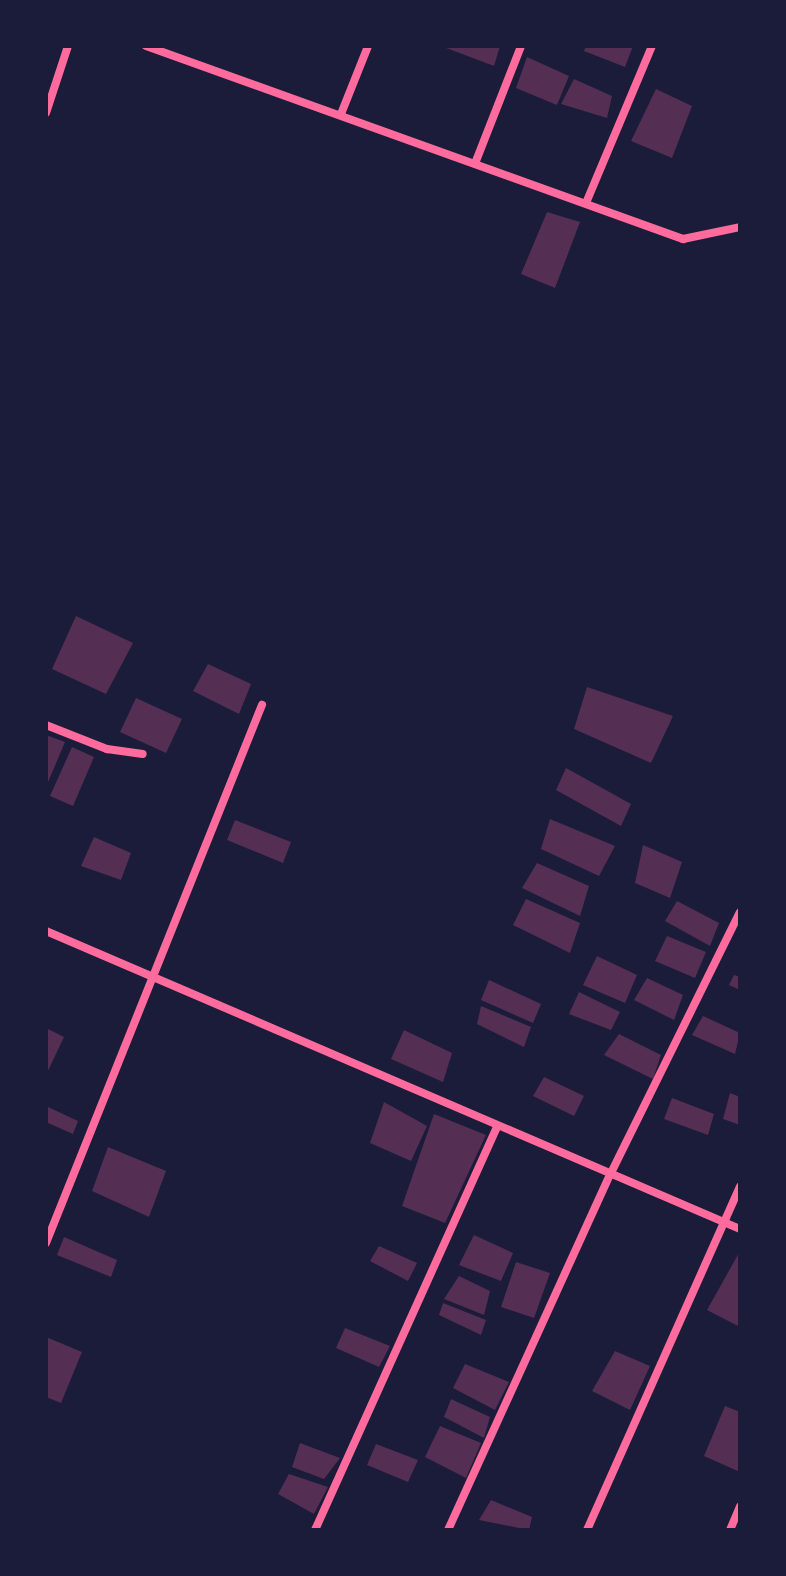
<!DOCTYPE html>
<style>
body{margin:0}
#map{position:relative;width:786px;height:1576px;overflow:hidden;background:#1b1b3a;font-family:"Work Sans",sans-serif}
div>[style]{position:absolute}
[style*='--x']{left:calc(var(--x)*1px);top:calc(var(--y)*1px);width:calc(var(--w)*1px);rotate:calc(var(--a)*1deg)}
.building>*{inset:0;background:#542f53}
.minor>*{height:8px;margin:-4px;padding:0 4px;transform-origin:4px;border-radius:4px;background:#ff6b9d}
span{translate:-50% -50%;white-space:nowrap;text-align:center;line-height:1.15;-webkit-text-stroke:8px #1b1b3a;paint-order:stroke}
.frame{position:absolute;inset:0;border:48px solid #1b1b3a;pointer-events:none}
</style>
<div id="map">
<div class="building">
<div style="clip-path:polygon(441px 46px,500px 46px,494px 66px)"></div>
<div style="clip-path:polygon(586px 46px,633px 46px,625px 67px,584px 51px)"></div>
<div style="clip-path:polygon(527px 57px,569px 76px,557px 105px,516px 88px)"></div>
<div style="clip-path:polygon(574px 79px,612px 96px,607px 118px,561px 104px)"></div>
<div style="clip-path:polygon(656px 89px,692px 106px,672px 158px,631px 141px)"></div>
<div style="clip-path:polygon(547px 212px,580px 222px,555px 288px,521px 274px)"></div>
<div style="clip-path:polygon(76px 616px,133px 643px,106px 694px,52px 669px)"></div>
<div style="clip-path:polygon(208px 664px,251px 684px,239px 714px,193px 691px)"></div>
<div style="clip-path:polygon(587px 687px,673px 716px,651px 763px,574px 729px)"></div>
<div style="clip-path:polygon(136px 698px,182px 719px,166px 753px,120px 732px)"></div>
<div style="clip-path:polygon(46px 735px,65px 742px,46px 787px)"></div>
<div style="clip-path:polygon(72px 747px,94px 757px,73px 806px,50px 796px)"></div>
<div style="clip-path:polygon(566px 768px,631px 804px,621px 826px,556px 790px)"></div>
<div style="clip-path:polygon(550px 819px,615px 846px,599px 876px,541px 849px)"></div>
<div style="clip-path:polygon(235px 820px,291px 842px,283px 863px,227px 840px)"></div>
<div style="clip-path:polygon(94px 837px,131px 853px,121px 880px,81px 866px)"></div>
<div style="clip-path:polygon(643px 845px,682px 862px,670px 898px,635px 883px)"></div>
<div style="clip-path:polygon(537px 863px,589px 886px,580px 916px,522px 888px)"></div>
<div style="clip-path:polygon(526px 899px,580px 923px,570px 953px,513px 925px)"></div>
<div style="clip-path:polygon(677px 901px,719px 923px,710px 946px,665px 921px)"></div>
<div style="clip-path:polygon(667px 936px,706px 952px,695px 978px,655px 961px)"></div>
<div style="clip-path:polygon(597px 956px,637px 975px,625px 1003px,583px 985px)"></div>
<div style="clip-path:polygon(734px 975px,740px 977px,740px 990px,729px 985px)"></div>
<div style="clip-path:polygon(647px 978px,683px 995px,674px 1020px,634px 1000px)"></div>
<div style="clip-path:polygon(489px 980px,541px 1004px,533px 1023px,481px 1000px)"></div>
<div style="clip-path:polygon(579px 992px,620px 1012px,611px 1030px,569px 1014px)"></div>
<div style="clip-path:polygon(481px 1006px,531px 1027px,524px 1047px,477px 1024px)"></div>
<div style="clip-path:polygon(703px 1016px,740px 1033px,735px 1054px,692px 1035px)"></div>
<div style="clip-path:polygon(46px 1028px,64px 1037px,46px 1075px)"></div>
<div style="clip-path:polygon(404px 1030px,452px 1053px,443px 1082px,391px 1059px)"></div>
<div style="clip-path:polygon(619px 1034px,661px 1055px,653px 1079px,604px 1055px)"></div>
<div style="clip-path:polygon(544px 1077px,584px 1096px,574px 1116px,533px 1096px)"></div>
<div style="clip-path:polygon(730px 1093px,740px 1097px,740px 1125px,723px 1119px)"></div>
<div style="clip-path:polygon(672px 1098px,714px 1114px,708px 1135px,664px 1119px)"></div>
<div style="clip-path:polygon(384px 1102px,427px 1126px,411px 1161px,370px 1143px)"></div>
<div style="clip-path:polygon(46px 1106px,78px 1121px,73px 1134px,46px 1122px)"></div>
<div style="clip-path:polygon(434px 1114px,486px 1135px,445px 1223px,402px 1206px)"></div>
<div style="clip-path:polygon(108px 1147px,166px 1171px,149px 1217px,92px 1191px)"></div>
<div style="clip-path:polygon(474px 1235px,513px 1253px,501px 1281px,459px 1265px)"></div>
<div style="clip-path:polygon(64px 1237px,117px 1260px,111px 1277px,57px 1255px)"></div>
<div style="clip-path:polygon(379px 1246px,417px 1263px,408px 1281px,370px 1261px)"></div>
<div style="clip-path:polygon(740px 1251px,740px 1327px,707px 1310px)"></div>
<div style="clip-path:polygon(516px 1262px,550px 1273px,534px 1318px,501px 1307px)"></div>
<div style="clip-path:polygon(459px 1276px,490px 1291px,484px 1315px,444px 1299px)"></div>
<div style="clip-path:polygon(443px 1303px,486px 1320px,481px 1335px,439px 1315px)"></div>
<div style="clip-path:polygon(345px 1328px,390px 1346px,379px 1367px,336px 1348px)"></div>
<div style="clip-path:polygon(46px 1337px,82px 1352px,61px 1403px,46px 1397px)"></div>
<div style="clip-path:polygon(615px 1351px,650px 1366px,630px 1410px,592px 1391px)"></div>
<div style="clip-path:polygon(465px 1364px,509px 1382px,495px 1410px,453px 1388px)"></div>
<div style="clip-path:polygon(451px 1399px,490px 1417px,484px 1438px,444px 1417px)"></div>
<div style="clip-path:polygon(725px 1406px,740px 1412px,740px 1472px,704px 1456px)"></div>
<div style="clip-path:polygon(440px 1426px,481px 1443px,466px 1478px,425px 1457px)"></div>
<div style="clip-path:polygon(300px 1443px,340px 1458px,324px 1479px,292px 1467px)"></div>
<div style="clip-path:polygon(376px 1444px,418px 1460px,408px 1482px,367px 1465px)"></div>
<div style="clip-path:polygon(289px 1474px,328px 1487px,314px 1514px,278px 1494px)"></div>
<div style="clip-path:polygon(491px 1500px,532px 1517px,529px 1530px,479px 1520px)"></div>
</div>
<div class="minor">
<div style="--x:146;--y:46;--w:571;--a:19.77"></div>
<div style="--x:683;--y:239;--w:58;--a:-11.9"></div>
<div style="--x:46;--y:113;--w:71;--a:-71.8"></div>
<div style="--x:341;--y:114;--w:73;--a:-68.3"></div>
<div style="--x:476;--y:161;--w:123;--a:-68.6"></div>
<div style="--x:586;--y:203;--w:170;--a:-67.2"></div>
<div style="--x:46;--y:725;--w:66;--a:21.5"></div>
<div style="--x:107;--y:749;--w:36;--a:8"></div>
<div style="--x:46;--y:931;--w:755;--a:23.24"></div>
<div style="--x:46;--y:1243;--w:580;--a:-68.13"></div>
<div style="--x:315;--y:1530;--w:443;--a:-65.7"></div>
<div style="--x:448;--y:1530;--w:390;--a:-65.5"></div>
<div style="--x:610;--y:1175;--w:293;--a:-63.7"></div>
<div style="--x:587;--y:1530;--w:376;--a:-66"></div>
<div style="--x:730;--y:1530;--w:26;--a:-67"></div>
</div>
<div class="frame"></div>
</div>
